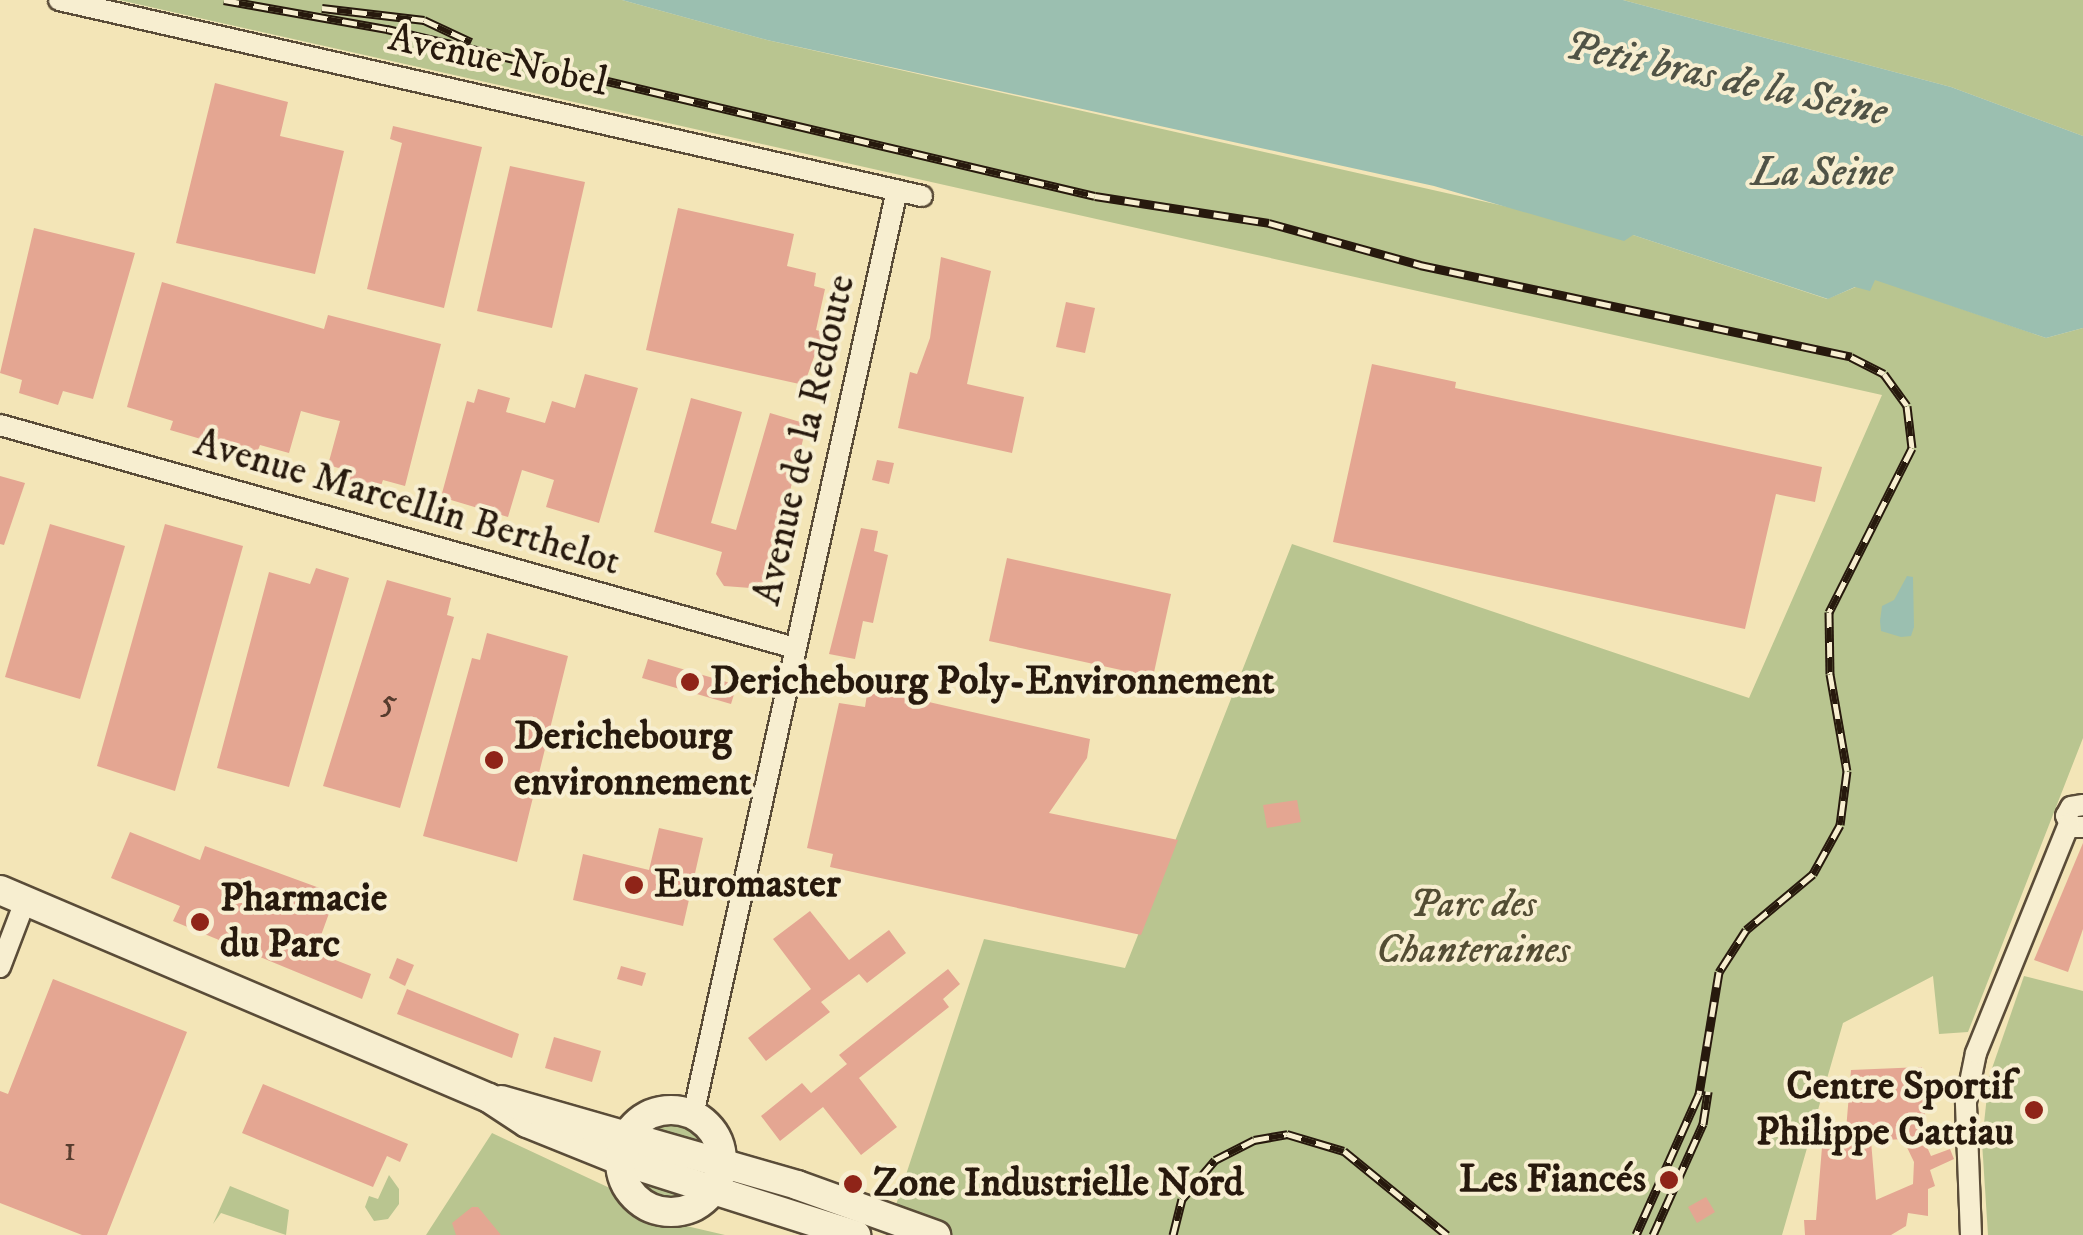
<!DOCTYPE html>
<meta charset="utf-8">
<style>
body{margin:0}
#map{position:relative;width:2083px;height:1235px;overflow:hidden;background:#f3e5b7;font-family:"IM FELL DW Pica",serif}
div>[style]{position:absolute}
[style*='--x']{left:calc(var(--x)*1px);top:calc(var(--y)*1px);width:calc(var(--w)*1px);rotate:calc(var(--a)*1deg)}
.green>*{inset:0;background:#b9c590}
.water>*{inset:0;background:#9bbfb0}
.building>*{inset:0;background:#e4a692}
.roads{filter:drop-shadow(2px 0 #5a4c38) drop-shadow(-2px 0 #5a4c38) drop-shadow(0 2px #5a4c38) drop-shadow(0 -2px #5a4c38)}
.street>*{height:20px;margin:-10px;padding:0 10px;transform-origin:10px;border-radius:10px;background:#f7eed0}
.secondary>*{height:28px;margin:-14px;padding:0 14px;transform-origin:14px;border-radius:14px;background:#f7eed0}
.secondary>.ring{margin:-14px;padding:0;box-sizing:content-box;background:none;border:28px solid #f7eed0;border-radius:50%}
.rail>*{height:9px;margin-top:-4.5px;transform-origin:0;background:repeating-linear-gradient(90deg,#f7eed0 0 15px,#27190d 0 30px);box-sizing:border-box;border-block:2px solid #27190d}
.dots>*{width:28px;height:28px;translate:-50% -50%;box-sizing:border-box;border:5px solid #f7eed0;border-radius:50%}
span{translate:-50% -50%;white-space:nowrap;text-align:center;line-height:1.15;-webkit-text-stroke:8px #f7eed0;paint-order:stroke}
.number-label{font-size:35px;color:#563c2e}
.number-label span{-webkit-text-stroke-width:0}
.street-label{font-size:40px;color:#27190d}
.poi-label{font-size:40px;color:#27190d;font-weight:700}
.left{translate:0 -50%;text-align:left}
.right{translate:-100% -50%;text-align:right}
.park-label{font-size:40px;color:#534d34;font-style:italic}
.water-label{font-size:42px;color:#505346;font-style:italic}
</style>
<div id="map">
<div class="green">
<div style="clip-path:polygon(119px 0,622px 0,767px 40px,1633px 235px,1827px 299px,1875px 279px,2046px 338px,2083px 328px,2083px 738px,1968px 1032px,1939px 1034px,1933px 976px,1843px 1023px,1782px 1235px,886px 1235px,984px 939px,1125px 968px,1292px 544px,1749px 698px,1882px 395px)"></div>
<div style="clip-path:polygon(1623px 0,2083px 0,2083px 136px,1951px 87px)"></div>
<div style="clip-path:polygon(2024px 976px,2083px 991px,2083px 1235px,1988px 1235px,1982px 1142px,1989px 1077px)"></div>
<div style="clip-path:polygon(680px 1123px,698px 1132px,706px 1145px,649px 1129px)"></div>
<div style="clip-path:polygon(492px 1133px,614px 1190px,635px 1214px,725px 1235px,426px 1235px)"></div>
<div style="clip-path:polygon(389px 1175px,399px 1189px,399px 1204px,388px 1219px,374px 1221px,365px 1207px,369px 1196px,378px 1199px)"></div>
<div style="clip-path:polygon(633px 1177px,691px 1196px,653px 1198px)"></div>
<div style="clip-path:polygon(230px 1186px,289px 1210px,286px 1235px,221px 1213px,213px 1224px)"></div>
</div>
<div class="water">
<div style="clip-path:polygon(622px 0,1623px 0,1951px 87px,2083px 136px,2083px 328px,2046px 338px,1875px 280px,1870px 291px,1855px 287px,1828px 299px,1633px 235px,1624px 241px,1434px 186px,767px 40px)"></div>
<div style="clip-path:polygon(1907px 576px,1913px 577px,1914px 627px,1911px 636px,1901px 637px,1881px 631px,1880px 621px,1882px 606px,1894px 600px)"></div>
</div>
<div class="building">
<div style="clip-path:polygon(215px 83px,288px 102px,280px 136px,344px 151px,315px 274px,176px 243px)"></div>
<div style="clip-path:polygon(393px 126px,482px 147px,444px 308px,367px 289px,402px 143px,390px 139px)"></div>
<div style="clip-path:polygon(510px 166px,585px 182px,552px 328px,477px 311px)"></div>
<div style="clip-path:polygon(678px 208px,794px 234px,787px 266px,816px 273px,814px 286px,825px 289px,816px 330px,823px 332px,804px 385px,646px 350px)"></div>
<div style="clip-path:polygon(34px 228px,135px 253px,93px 399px,63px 391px,58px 405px,19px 393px,22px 380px,0 373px)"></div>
<div style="clip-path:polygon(941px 257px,991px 271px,967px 384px,1024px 397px,1012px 453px,898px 428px,910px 372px,917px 374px,930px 338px)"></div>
<div style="clip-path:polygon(162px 282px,324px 329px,328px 315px,441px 344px,405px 486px,383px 480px,378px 494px,345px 485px,349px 471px,328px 465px,340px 421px,323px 417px,301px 411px,289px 453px,260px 445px,256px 455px,170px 430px,173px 421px,127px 407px)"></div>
<div style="clip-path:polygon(1066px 302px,1095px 308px,1085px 353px,1056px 347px)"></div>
<div style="clip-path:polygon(1372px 364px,1456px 382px,1455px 388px,1822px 467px,1815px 502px,1776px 494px,1745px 629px,1333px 542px)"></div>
<div style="clip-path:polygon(585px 374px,638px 388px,599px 523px,546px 507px,554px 480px,522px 470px,508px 517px,441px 497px,467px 401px,474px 403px,478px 389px,510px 398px,506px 412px,545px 423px,552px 401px,575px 408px)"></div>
<div style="clip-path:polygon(691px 398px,742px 412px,711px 523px,736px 530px,770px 413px,807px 424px,765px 589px,724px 586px,716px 574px,722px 552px,654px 532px)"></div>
<div style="clip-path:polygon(877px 460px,894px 463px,889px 484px,872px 480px)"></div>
<div style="clip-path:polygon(0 476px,25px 483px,4px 545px,0 544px)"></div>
<div style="clip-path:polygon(50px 524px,125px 546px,80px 699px,5px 677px)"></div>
<div style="clip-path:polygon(165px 524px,243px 546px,175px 791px,97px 766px)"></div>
<div style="clip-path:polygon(861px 528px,878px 531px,874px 551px,888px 555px,873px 623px,863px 621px,855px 659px,829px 654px)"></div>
<div style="clip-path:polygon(1007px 558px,1171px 594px,1153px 677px,989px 641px)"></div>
<div style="clip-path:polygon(316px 568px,349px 578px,289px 787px,217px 768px,269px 572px,310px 584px)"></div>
<div style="clip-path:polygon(387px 580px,451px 598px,447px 615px,454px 617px,400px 808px,323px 786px)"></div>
<div style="clip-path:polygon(487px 633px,568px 656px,517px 862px,423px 836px,472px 658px,480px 660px)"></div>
<div style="clip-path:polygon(648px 659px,737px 685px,731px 704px,642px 678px)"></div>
<div style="clip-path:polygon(868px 688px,1090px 739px,1087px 758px,1049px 813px,1178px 840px,1141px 935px,830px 867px,833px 854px,807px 848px,839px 703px,865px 707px)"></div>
<div style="clip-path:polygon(1297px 800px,1301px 822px,1267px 828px,1263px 805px)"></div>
<div style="clip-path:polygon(659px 828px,703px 838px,683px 926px,573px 900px,583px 854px,649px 870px)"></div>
<div style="clip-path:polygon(130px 832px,200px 860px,205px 846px,336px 894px,315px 952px,371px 974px,362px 999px,173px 921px,180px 906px,111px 878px)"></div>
<div style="clip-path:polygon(2083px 843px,2083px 929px,2068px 972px,2034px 960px)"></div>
<div style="clip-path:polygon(810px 911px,849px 960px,889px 930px,906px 953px,867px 983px,859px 974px,821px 1002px,830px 1012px,766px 1061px,748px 1038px,811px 989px,773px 939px)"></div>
<div style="clip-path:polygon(397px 958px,414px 965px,405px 986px,389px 978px)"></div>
<div style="clip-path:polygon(621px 966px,646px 973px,642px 986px,617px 979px)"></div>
<div style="clip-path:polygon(948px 969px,960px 984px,943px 999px,949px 1007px,859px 1078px,897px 1127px,861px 1155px,823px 1107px,780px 1141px,761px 1116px,802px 1083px,811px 1093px,847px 1064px,839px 1055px)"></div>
<div style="clip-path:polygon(53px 979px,187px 1032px,107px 1235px,82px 1235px,0 1203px,0 1091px,8px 1094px)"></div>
<div style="clip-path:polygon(407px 989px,519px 1034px,512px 1058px,397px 1014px)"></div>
<div style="clip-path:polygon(554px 1037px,601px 1051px,592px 1082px,545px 1068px)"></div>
<div style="clip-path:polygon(evenodd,1922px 1067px,1927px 1147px,1931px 1156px,1950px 1149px,1954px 1159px,1930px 1170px,1935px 1186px,1928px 1189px,1928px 1216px,1908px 1213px,1906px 1226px,1891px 1235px,1805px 1235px,1804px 1220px,1816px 1220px,1823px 1135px,1846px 1130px,1851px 1070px,1922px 1067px,1903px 1139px,1914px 1162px,1913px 1184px,1876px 1200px,1871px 1141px,1903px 1139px)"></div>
<div style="clip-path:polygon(263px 1084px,408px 1144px,400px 1162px,387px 1156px,373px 1187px,242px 1133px)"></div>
<div style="clip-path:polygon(1706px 1197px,1715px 1212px,1697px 1223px,1688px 1207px)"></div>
<div style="clip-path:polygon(472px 1207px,478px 1207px,501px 1235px,456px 1235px,452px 1223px)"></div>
</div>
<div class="roads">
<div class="street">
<div style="--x:59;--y:0;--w:885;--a:12.8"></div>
<div style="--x:0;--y:425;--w:826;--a:15.67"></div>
<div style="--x:2083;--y:805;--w:12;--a:171"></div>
<div style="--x:2071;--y:807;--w:10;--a:119"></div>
<div style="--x:2066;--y:816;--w:13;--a:61"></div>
<div style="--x:2072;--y:827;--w:11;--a:0"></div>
<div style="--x:0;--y:967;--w:73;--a:-69.1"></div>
<div style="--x:693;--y:1115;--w:947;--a:-77.56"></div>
<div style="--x:1971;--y:1235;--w:133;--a:-92.2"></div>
<div style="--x:1966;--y:1102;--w:50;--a:-78.5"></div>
<div style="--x:1976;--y:1053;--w:247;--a:-67.9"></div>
</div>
<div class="secondary">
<div style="--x:0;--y:890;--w:531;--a:23.04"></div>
<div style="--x:489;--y:1098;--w:45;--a:33.3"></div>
<div style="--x:527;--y:1123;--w:99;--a:21.9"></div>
<div style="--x:619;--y:1160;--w:249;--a:17.6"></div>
<div style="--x:501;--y:1100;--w:308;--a:16"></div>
<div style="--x:797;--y:1185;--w:148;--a:19.8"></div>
<div class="ring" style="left:620px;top:1110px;width:74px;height:74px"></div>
</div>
</div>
<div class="rail">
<div style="--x:224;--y:0;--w:166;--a:10.1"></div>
<div style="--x:387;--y:29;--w:727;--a:13.27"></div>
<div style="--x:1095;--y:196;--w:176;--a:8.8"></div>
<div style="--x:1269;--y:223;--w:157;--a:15.5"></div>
<div style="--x:1420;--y:265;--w:441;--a:12"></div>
<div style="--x:1851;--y:357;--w:37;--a:27"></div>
<div style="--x:1884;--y:374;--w:39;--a:54"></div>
<div style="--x:1907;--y:406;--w:42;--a:83.2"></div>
<div style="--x:1912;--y:448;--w:184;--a:116.8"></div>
<div style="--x:1829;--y:612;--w:62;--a:89.1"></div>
<div style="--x:1830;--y:674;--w:98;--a:80.1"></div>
<div style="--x:1847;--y:771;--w:54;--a:97.4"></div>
<div style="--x:1840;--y:825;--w:56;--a:118.9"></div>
<div style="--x:1813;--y:874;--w:87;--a:140.1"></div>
<div style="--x:1746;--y:930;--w:50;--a:122.7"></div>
<div style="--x:1719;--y:972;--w:124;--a:99.3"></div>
<div style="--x:1699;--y:1094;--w:154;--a:114.1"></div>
<div style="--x:322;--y:8;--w:103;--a:6.7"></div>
<div style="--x:424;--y:20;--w:52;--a:25.1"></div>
<div style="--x:1173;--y:1235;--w:37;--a:-76"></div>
<div style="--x:1182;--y:1199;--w:51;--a:-49.8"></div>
<div style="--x:1215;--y:1160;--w:44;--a:-27.1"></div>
<div style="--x:1254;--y:1140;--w:34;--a:-10"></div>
<div style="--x:1287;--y:1134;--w:59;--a:16.6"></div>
<div style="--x:1344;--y:1151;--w:133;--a:39.2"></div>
<div style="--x:1653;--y:1235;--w:122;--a:-65.8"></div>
<div style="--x:1703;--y:1124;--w:33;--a:-81"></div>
</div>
<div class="dots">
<div style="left:690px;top:682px;background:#8f2418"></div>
<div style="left:494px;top:760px;background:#8f2418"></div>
<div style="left:634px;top:885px;background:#8f2418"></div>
<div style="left:200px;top:922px;background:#8f2418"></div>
<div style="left:2034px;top:1110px;background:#8f2418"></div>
<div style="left:1669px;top:1180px;background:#8f2418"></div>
<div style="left:853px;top:1184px;background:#8f2418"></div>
</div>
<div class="number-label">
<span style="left:389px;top:702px">5</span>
<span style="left:70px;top:1150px">1</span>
</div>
<div class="street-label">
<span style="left:498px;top:61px;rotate:12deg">Avenue Nobel</span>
<span style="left:805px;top:440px;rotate:-77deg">Avenue de la Redoute</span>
<span style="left:407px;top:503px;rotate:16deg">Avenue Marcellin Berthelot</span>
</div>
<div class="poi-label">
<span class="left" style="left:710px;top:682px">Derichebourg Poly-Environnement</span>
<span class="left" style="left:514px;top:760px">Derichebourg<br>environnement</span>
<span class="left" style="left:654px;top:885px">Euromaster</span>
<span class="left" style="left:220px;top:922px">Pharmacie<br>du Parc</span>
<span class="right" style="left:2014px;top:1110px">Centre Sportif<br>Philippe Cattiau</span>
<span class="right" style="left:1646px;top:1180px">Les Fiancés</span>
<span class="left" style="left:873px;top:1184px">Zone Industrielle Nord</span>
</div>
<div class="park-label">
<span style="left:1473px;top:928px">Parc des<br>Chanteraines</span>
</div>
<div class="water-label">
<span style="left:1726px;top:79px;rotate:12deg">Petit bras de la Seine</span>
<span style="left:1822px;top:173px">La Seine</span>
</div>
</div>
